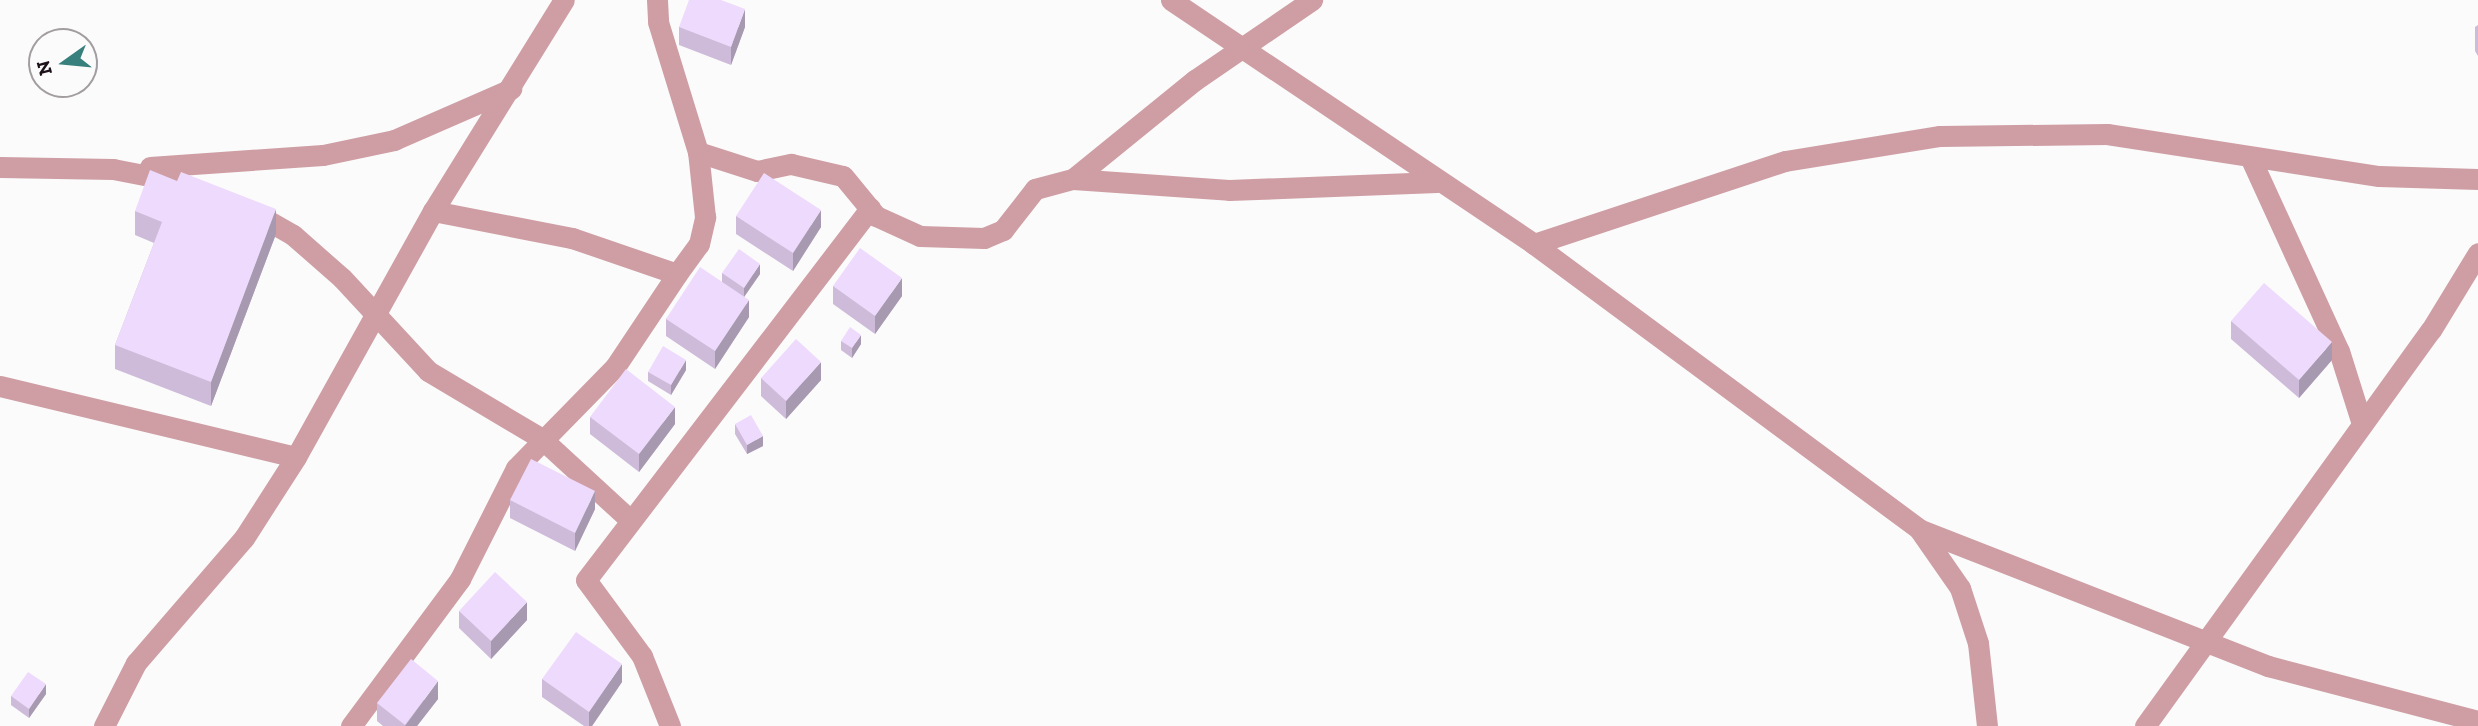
<!DOCTYPE html>
<style>
body{margin:0}
#map{position:relative;width:2478px;height:726px;overflow:hidden;background:#fbfbfb;font-family:"Zilla Slab",serif}
div>[style]{position:absolute}
[style*='--x']{left:calc(var(--x)*1px);top:calc(var(--y)*1px);width:calc(var(--w)*1px);rotate:calc(var(--a)*1deg)}
.street>*{height:21px;margin:-10.5px;padding:0 10.5px;transform-origin:10.5px;border-radius:10.5px;background:#ce9ea4}
.wall>*{inset:0;background:#cdbbd9}
.shaded-wall>*{inset:0;background:#a799b0}
.building>*{inset:0;background:#eedafc}
span{translate:-50% -50%;white-space:nowrap;text-align:center;line-height:1.15;-webkit-text-stroke:7px #fbfbfb;paint-order:stroke}
.north{position:absolute;left:28px;top:28px;width:70px;height:70px;box-sizing:border-box;background:#fbfbfb;border:2px solid #a29da0;border-radius:50%;rotate:255deg;font-size:19px;font-weight:700;line-height:28px;text-align:center;color:#1c1118}
.north::after{content:'';display:block;margin:auto;width:24px;height:32px;background:#38807d;clip-path:polygon(50% 0,100% 100%,50% 72%,0 100%)}
</style>
<div id="map">
<div class="street">
<div style="--x:657;--y:0;--w:22;--a:87"></div>
<div style="--x:658;--y:22;--w:136;--a:72.9"></div>
<div style="--x:698;--y:152;--w:62;--a:17.9"></div>
<div style="--x:757;--y:171;--w:35;--a:-12"></div>
<div style="--x:791;--y:164;--w:53;--a:13"></div>
<div style="--x:843;--y:176;--w:52;--a:50.5"></div>
<div style="--x:876;--y:216;--w:48;--a:24.4"></div>
<div style="--x:920;--y:236;--w:64;--a:1.8"></div>
<div style="--x:984;--y:238;--w:21;--a:-23"></div>
<div style="--x:1003;--y:230;--w:52;--a:-52"></div>
<div style="--x:1035;--y:189;--w:39;--a:-15"></div>
<div style="--x:1073;--y:179;--w:156;--a:4"></div>
<div style="--x:1229;--y:190;--w:208;--a:-2.2"></div>
<div style="--x:1171;--y:0;--w:437;--a:33.9"></div>
<div style="--x:1534;--y:244;--w:479;--a:36.5"></div>
<div style="--x:1919;--y:529;--w:72;--a:55.2"></div>
<div style="--x:1960;--y:588;--w:58;--a:71.9"></div>
<div style="--x:1978;--y:643;--w:83;--a:83.8"></div>
<div style="--x:2250;--y:157;--w:213;--a:65.4"></div>
<div style="--x:2339;--y:351;--w:77;--a:72.5"></div>
<div style="--x:0;--y:167;--w:113;--a:1"></div>
<div style="--x:113;--y:169;--w:63;--a:11"></div>
<div style="--x:150;--y:167;--w:173;--a:-4"></div>
<div style="--x:323;--y:155;--w:73;--a:-11.9"></div>
<div style="--x:394;--y:140;--w:128;--a:-23.6"></div>
<div style="--x:1073;--y:179;--w:157;--a:-39.1"></div>
<div style="--x:1195;--y:80;--w:142;--a:-34.4"></div>
<div style="--x:433;--y:211;--w:142;--a:11"></div>
<div style="--x:572;--y:238;--w:111;--a:18.9"></div>
<div style="--x:677;--y:274;--w:37;--a:-54"></div>
<div style="--x:699;--y:244;--w:28;--a:-77"></div>
<div style="--x:705;--y:217;--w:65;--a:-96.1"></div>
<div style="--x:253;--y:212;--w:46;--a:29.9"></div>
<div style="--x:293;--y:235;--w:65;--a:41.3"></div>
<div style="--x:342;--y:278;--w:127;--a:47.2"></div>
<div style="--x:428;--y:371;--w:133;--a:30.8"></div>
<div style="--x:542;--y:439;--w:118;--a:42.6"></div>
<div style="--x:1534;--y:244;--w:264;--a:-18.3"></div>
<div style="--x:1785;--y:161;--w:157;--a:-9.2"></div>
<div style="--x:1940;--y:136;--w:167;--a:-0.7"></div>
<div style="--x:2107;--y:134;--w:275;--a:8.8"></div>
<div style="--x:2379;--y:176;--w:99;--a:1.7"></div>
<div style="--x:0;--y:386;--w:304;--a:13.5"></div>
<div style="--x:1921;--y:530;--w:373;--a:21.4"></div>
<div style="--x:2268;--y:666;--w:217;--a:14.7"></div>
<div style="--x:104;--y:726;--w:71;--a:-63.1"></div>
<div style="--x:136;--y:663;--w:165;--a:-49.2"></div>
<div style="--x:244;--y:538;--w:96;--a:-57.3"></div>
<div style="--x:296;--y:457;--w:282;--a:-60.9"></div>
<div style="--x:433;--y:211;--w:248;--a:-58.2"></div>
<div style="--x:351;--y:726;--w:183;--a:-53.4"></div>
<div style="--x:460;--y:579;--w:124;--a:-63.2"></div>
<div style="--x:516;--y:468;--w:141;--a:-45.6"></div>
<div style="--x:615;--y:367;--w:112;--a:-56.3"></div>
<div style="--x:670;--y:726;--w:75;--a:-111.8"></div>
<div style="--x:642;--y:656;--w:94;--a:-126.4"></div>
<div style="--x:586;--y:580;--w:468;--a:-52.6"></div>
<div style="--x:2145;--y:726;--w:488;--a:-54.2"></div>
<div style="--x:2431;--y:330;--w:90;--a:-58.6"></div>
</div>
<div class="wall">
<div style="clip-path:polygon(2478px 25px,2478px 56px,2475px 51px,2475px 27px)"></div>
<div style="clip-path:polygon(679px 27px,745px 27px,731px 65px,679px 45px)"></div>
<div style="clip-path:polygon(135px 211px,276px 234px,211px 406px,115px 369px,115px 345px,154px 243px,135px 235px)"></div>
<div style="clip-path:polygon(736px 216px,821px 227px,793px 271px,736px 234px)"></div>
<div style="clip-path:polygon(722px 273px,760px 274px,744px 297px,749px 317px,715px 369px,666px 336px,666px 319px,722px 282px)"></div>
<div style="clip-path:polygon(833px 286px,902px 296px,875px 334px,833px 304px)"></div>
<div style="clip-path:polygon(2231px 321px,2332px 360px,2299px 398px,2231px 339px)"></div>
<div style="clip-path:polygon(841px 341px,861px 344px,852px 358px,841px 350px)"></div>
<div style="clip-path:polygon(686px 370px,671px 395px,648px 381px,648px 372px)"></div>
<div style="clip-path:polygon(761px 378px,821px 380px,786px 419px,761px 396px)"></div>
<div style="clip-path:polygon(590px 417px,675px 424px,639px 472px,590px 434px)"></div>
<div style="clip-path:polygon(735px 424px,763px 446px,747px 454px,735px 434px)"></div>
<div style="clip-path:polygon(510px 500px,595px 509px,575px 551px,510px 518px)"></div>
<div style="clip-path:polygon(459px 611px,527px 620px,491px 659px,459px 628px)"></div>
<div style="clip-path:polygon(542px 679px,622px 682px,592px 726px,584px 726px,542px 697px)"></div>
<div style="clip-path:polygon(46px 694px,29px 718px,11px 705px,11px 696px)"></div>
<div style="clip-path:polygon(438px 699px,417px 726px,383px 726px,377px 721px,377px 703px)"></div>
</div>
<div class="shaded-wall">
<div style="clip-path:polygon(745px 9px,745px 27px,731px 65px,731px 47px)"></div>
<div style="clip-path:polygon(276px 209px,276px 234px,211px 406px,211px 382px)"></div>
<div style="clip-path:polygon(821px 210px,821px 227px,793px 271px,793px 253px)"></div>
<div style="clip-path:polygon(760px 264px,760px 274px,744px 297px,744px 288px)"></div>
<div style="clip-path:polygon(902px 278px,902px 296px,875px 334px,875px 316px)"></div>
<div style="clip-path:polygon(749px 300px,749px 317px,715px 369px,715px 351px)"></div>
<div style="clip-path:polygon(861px 335px,861px 344px,852px 358px,852px 348px)"></div>
<div style="clip-path:polygon(2332px 342px,2332px 360px,2299px 398px,2299px 380px)"></div>
<div style="clip-path:polygon(686px 360px,686px 370px,671px 395px,671px 385px)"></div>
<div style="clip-path:polygon(821px 362px,821px 380px,786px 419px,786px 401px)"></div>
<div style="clip-path:polygon(675px 407px,675px 424px,639px 472px,639px 454px)"></div>
<div style="clip-path:polygon(763px 436px,763px 446px,747px 454px,747px 445px)"></div>
<div style="clip-path:polygon(595px 491px,595px 509px,575px 551px,575px 533px)"></div>
<div style="clip-path:polygon(527px 602px,527px 620px,491px 659px,491px 641px)"></div>
<div style="clip-path:polygon(622px 664px,622px 682px,592px 726px,589px 726px,589px 712px)"></div>
<div style="clip-path:polygon(438px 681px,438px 699px,417px 726px,405px 726px)"></div>
<div style="clip-path:polygon(46px 684px,46px 694px,29px 718px,29px 709px)"></div>
</div>
<div class="building">
<div style="clip-path:polygon(689px 0,721px 0,745px 9px,731px 47px,679px 27px)"></div>
<div style="clip-path:polygon(150px 170px,177px 181px,181px 172px,276px 209px,211px 382px,115px 345px,162px 222px,135px 211px)"></div>
<div style="clip-path:polygon(764px 173px,821px 210px,793px 253px,736px 216px)"></div>
<div style="clip-path:polygon(860px 248px,902px 278px,875px 316px,833px 286px)"></div>
<div style="clip-path:polygon(739px 249px,760px 264px,744px 288px,722px 273px)"></div>
<div style="clip-path:polygon(700px 267px,749px 300px,715px 351px,666px 319px)"></div>
<div style="clip-path:polygon(2264px 283px,2332px 342px,2299px 380px,2231px 321px)"></div>
<div style="clip-path:polygon(850px 327px,861px 335px,852px 348px,841px 341px)"></div>
<div style="clip-path:polygon(796px 339px,821px 362px,786px 401px,761px 378px)"></div>
<div style="clip-path:polygon(663px 346px,686px 360px,671px 385px,648px 372px)"></div>
<div style="clip-path:polygon(626px 369px,675px 407px,639px 454px,590px 417px)"></div>
<div style="clip-path:polygon(751px 415px,763px 436px,747px 445px,735px 424px)"></div>
<div style="clip-path:polygon(531px 459px,595px 491px,575px 533px,510px 500px)"></div>
<div style="clip-path:polygon(495px 572px,527px 602px,491px 641px,459px 611px)"></div>
<div style="clip-path:polygon(576px 632px,622px 664px,589px 712px,542px 679px)"></div>
<div style="clip-path:polygon(411px 659px,438px 681px,405px 725px,377px 703px)"></div>
<div style="clip-path:polygon(28px 672px,46px 684px,29px 709px,11px 696px)"></div>
</div>
<div class="north">N</div>
</div>
